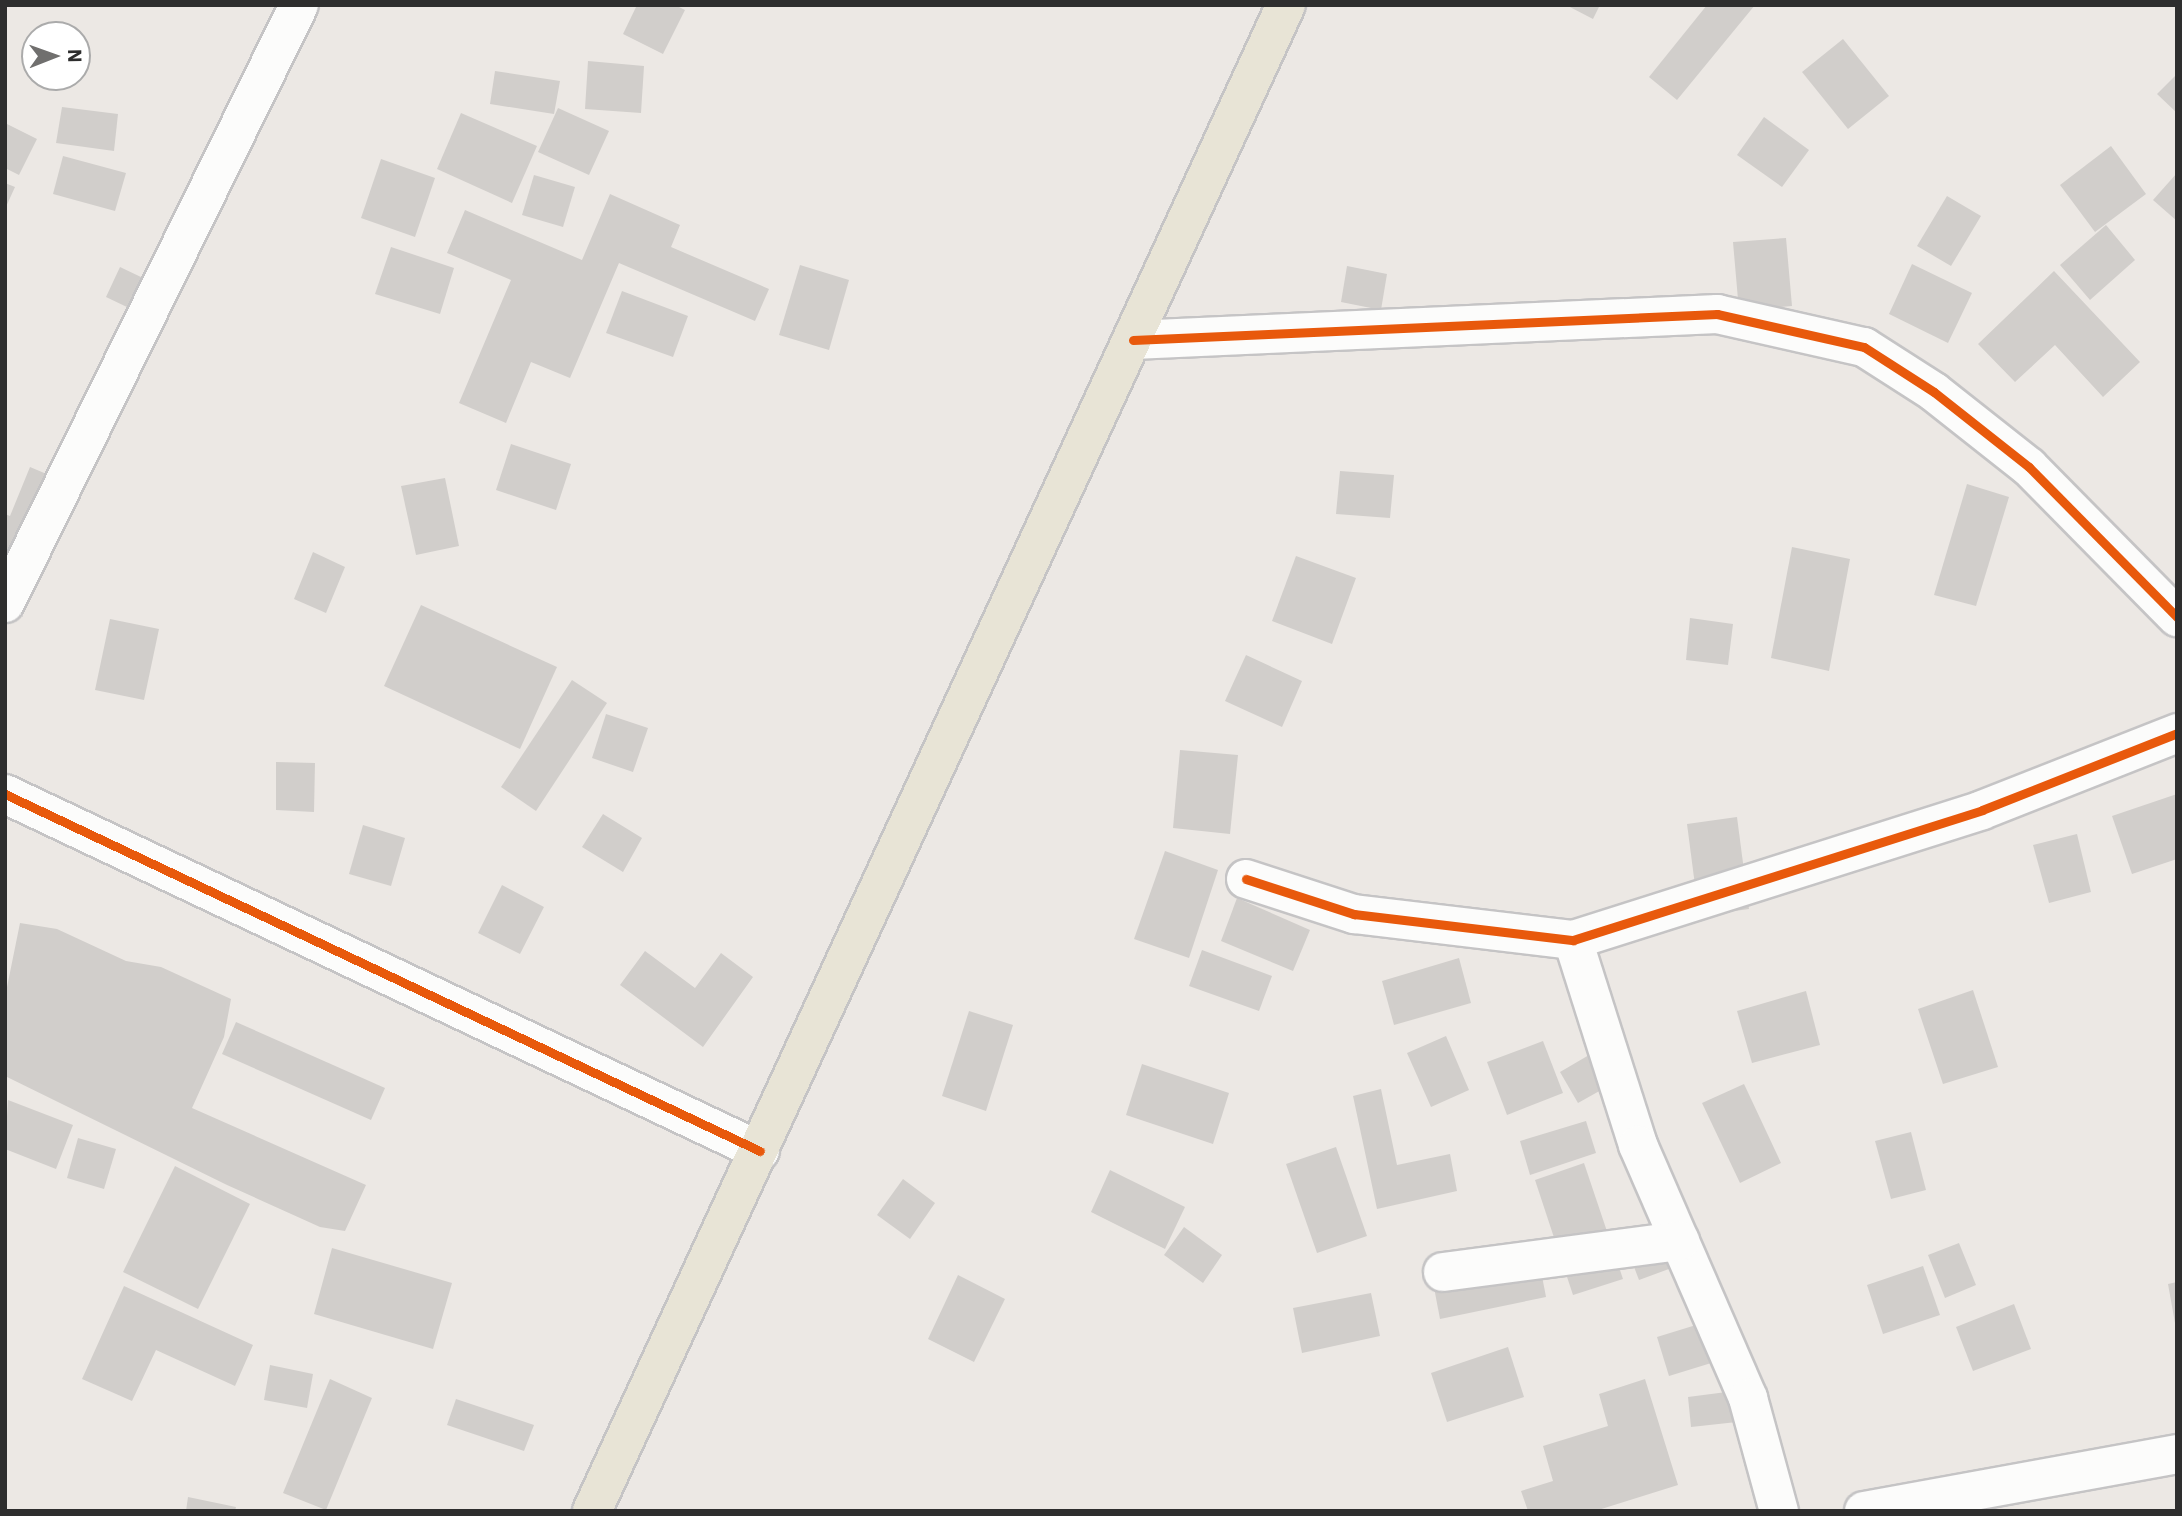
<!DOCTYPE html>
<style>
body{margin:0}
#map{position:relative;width:2182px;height:1516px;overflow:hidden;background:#ece8e4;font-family:"IBM Plex Sans",sans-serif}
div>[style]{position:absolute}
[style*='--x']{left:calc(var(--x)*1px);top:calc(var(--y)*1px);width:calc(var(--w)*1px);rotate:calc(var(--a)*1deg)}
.building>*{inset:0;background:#d1cecb}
.roads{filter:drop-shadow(2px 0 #c5c4c5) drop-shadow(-2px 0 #c5c4c5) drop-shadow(0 2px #c5c4c5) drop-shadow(0 -2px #c5c4c5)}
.minor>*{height:38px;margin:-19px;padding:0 19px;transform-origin:19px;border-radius:19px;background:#fcfcfb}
.primary>*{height:38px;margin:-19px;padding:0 19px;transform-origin:19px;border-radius:19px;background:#e8e4d6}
.cycleway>*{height:9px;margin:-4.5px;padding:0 4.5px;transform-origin:4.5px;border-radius:4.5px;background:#e8590c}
span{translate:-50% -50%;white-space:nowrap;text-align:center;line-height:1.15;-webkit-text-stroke:5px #fff;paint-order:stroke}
.frame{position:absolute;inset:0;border:7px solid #2e2e2e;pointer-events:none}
.north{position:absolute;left:21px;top:21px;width:70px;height:70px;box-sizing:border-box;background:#fff;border:2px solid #ababab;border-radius:50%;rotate:89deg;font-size:19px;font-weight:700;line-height:28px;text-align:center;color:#2e2e2e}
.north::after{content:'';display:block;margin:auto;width:24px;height:32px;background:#706f6e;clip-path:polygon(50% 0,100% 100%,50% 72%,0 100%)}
</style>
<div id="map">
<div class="building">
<div style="clip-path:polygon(637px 5px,675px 5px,685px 10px,663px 54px,623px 34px)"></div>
<div style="clip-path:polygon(1566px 5px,1600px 5px,1593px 19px)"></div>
<div style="clip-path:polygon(1707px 5px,1755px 5px,1677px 100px,1649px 77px)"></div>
<div style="clip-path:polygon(1843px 39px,1889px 96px,1848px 129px,1802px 72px)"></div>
<div style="clip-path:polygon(588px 61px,644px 66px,641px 113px,585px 109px)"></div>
<div style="clip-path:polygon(495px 71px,560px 81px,554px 114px,490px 104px)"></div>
<div style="clip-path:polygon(2177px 74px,2177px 113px,2157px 94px)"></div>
<div style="clip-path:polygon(62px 107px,118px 114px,114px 151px,56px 143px)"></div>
<div style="clip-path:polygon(558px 108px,609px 131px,589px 175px,538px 152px)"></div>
<div style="clip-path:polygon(461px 113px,537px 146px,512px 203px,437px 169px)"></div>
<div style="clip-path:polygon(1764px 117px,1809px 150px,1782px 187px,1737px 155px)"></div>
<div style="clip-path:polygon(5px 123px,37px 139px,19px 175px,5px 168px)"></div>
<div style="clip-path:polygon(2111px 146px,2146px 194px,2095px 232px,2060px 185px)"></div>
<div style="clip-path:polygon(63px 156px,126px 173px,115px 211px,53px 194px)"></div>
<div style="clip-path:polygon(381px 159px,435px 178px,415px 237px,361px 218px)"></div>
<div style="clip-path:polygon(2177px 173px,2177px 221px,2153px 200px)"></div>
<div style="clip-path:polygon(534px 175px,575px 187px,563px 227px,522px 215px)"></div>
<div style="clip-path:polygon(5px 183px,15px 187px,5px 209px)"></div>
<div style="clip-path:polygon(610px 194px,680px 225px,671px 247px,769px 289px,755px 321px,619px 263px,570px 378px,531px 362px,506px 423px,459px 403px,511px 280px,447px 253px,465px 210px,582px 260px)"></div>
<div style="clip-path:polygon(1947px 196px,1981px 216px,1951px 266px,1917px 246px)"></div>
<div style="clip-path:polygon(2106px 225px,2135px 260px,2090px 300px,2060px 265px)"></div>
<div style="clip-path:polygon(1786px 238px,1792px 306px,1739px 311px,1733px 242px)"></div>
<div style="clip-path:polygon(391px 247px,454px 268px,440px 314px,375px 294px)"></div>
<div style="clip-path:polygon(1912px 264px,1972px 293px,1948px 343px,1889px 314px)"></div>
<div style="clip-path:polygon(800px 265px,849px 280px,829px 350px,779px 335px)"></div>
<div style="clip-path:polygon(1347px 266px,1387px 274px,1381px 310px,1341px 302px)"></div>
<div style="clip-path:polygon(120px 267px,166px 289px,152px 319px,106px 297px)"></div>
<div style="clip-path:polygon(2054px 271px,2140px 362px,2103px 397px,2055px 345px,2015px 382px,1978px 344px)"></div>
<div style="clip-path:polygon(622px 291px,688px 316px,673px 357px,606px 333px)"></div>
<div style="clip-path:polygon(511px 444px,571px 464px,556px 510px,496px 490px)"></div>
<div style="clip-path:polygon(30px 467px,75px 486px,5px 567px,5px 514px,10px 516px)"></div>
<div style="clip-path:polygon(1340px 471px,1394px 475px,1390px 518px,1336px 514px)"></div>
<div style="clip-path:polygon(445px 478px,459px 546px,416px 555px,401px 486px)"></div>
<div style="clip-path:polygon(1967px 484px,2009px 497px,1976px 606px,1934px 595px)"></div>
<div style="clip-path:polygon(1792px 547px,1850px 559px,1829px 671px,1771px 658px)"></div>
<div style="clip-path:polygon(313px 552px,345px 567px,326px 613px,294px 599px)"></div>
<div style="clip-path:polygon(1296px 556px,1356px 578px,1332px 644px,1272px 621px)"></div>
<div style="clip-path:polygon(421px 605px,557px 667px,520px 749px,384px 686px)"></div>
<div style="clip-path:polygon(1690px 618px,1733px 624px,1728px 665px,1686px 660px)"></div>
<div style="clip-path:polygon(110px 619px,159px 629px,144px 700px,95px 690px)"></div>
<div style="clip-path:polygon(1246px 655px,1302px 681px,1282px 727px,1225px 701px)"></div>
<div style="clip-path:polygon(572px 680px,607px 703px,536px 811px,501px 787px)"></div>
<div style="clip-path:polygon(606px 714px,648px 728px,633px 772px,592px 758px)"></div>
<div style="clip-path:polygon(1180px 750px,1238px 755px,1230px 834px,1173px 828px)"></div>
<div style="clip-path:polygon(276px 762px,315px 763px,314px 812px,276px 810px)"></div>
<div style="clip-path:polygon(2177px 794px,2177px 859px,2132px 874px,2112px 816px)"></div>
<div style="clip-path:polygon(603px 814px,642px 838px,623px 872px,582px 847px)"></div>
<div style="clip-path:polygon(1737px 817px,1749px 909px,1699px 916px,1687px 824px)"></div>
<div style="clip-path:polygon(363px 825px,405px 838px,391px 886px,349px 874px)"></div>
<div style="clip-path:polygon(2077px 834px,2091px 892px,2049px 903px,2033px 845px)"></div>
<div style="clip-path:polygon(1165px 851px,1218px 870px,1189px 958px,1134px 939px)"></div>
<div style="clip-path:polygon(502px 885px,544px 907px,520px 954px,478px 933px)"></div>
<div style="clip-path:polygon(1237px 898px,1310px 930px,1293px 971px,1221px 941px)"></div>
<div style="clip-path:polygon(20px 923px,57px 929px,126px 961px,161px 967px,231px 999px,224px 1037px,192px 1108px,366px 1185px,345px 1231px,320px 1227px,227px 1185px,5px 1076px,5px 997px)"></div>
<div style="clip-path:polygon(1202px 950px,1272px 976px,1259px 1011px,1189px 986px)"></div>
<div style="clip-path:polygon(645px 951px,695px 988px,721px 953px,753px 977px,703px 1047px,620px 985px)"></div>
<div style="clip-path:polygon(1459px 958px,1471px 1003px,1394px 1025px,1382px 981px)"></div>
<div style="clip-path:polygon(1973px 990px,1998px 1067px,1943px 1084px,1918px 1009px)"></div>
<div style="clip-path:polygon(1806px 991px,1820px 1045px,1752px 1063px,1737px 1011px)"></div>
<div style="clip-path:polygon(969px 1011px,1013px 1025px,986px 1111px,942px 1096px)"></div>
<div style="clip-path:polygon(236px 1022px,385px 1088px,371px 1120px,222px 1054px)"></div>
<div style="clip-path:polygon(1446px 1036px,1469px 1090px,1431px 1107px,1407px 1053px)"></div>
<div style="clip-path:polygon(1543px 1041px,1563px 1093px,1507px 1115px,1487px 1062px)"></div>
<div style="clip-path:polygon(1601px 1048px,1619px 1080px,1578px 1103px,1560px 1072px)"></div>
<div style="clip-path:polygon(1142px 1064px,1229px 1093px,1213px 1144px,1126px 1115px)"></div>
<div style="clip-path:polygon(1744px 1084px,1781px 1163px,1740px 1183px,1702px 1103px)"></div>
<div style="clip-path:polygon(1381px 1089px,1397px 1165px,1450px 1154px,1457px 1191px,1377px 1209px,1353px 1096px)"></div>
<div style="clip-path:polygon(8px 1100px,73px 1125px,56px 1169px,5px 1149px)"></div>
<div style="clip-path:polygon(1586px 1121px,1596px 1153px,1530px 1175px,1520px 1141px)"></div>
<div style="clip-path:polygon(1911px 1132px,1926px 1190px,1891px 1199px,1875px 1141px)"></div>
<div style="clip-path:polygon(78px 1138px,116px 1149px,104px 1189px,67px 1178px)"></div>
<div style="clip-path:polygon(1336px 1147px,1367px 1236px,1317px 1253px,1286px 1164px)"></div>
<div style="clip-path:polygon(1584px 1163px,1623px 1279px,1573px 1295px,1535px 1180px)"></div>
<div style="clip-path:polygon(175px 1166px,250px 1204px,198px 1309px,123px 1272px)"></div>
<div style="clip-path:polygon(1110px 1170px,1185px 1207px,1165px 1249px,1091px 1212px)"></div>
<div style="clip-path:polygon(903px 1179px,935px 1203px,910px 1239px,877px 1215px)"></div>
<div style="clip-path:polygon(1184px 1227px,1222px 1255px,1203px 1283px,1164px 1255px)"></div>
<div style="clip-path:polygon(1959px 1243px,1976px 1285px,1945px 1298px,1928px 1255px)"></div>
<div style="clip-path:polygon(1626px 1246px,1696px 1259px,1639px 1280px)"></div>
<div style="clip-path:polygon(332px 1248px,452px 1283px,433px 1349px,314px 1314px)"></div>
<div style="clip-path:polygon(1538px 1255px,1546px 1297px,1440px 1319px,1432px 1277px)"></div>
<div style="clip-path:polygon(1923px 1266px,1940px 1315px,1883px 1334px,1867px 1285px)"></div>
<div style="clip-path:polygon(958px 1275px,1005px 1299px,974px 1362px,928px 1339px)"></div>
<div style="clip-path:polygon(2177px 1282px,2177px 1323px,2175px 1323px,2168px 1284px)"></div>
<div style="clip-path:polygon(124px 1286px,253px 1345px,235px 1386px,156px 1350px,132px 1401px,82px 1379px)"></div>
<div style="clip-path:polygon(1371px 1293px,1380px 1336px,1302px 1353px,1293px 1308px)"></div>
<div style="clip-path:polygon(2014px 1304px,2031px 1349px,1973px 1371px,1956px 1327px)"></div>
<div style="clip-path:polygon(1722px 1317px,1734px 1356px,1669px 1376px,1657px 1337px)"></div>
<div style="clip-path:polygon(1508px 1347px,1524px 1397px,1447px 1422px,1431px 1373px)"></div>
<div style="clip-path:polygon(270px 1365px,313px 1374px,307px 1408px,264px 1400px)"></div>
<div style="clip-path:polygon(330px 1379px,372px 1398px,326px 1510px,283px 1493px)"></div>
<div style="clip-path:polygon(1645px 1379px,1678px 1485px,1595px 1511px,1528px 1511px,1521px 1491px,1553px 1481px,1543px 1446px,1608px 1426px,1599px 1394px)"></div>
<div style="clip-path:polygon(1742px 1390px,1746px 1421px,1691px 1427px,1688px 1397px)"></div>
<div style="clip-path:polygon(456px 1399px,534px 1425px,524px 1451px,447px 1425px)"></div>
<div style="clip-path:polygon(188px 1497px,236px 1507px,235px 1511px,186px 1511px)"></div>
</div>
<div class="roads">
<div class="minor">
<div style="--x:1133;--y:340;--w:585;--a:-2.55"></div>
<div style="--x:1717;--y:314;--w:151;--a:12.7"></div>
<div style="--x:1864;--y:347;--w:83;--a:32.7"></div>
<div style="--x:1934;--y:392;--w:121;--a:38.3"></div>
<div style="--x:2029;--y:467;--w:211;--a:45.4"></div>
<div style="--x:5;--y:603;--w:666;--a:-63.82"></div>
<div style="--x:5;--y:794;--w:835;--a:25.31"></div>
<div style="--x:1246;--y:879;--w:114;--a:18"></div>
<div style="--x:1354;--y:914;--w:221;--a:6.8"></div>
<div style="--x:1573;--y:940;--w:429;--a:-17.6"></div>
<div style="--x:1982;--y:810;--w:210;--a:-21.5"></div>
<div style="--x:1573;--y:940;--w:215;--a:72.4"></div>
<div style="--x:1638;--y:1145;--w:276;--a:66.5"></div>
<div style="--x:1748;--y:1398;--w:117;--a:74.7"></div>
<div style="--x:1443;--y:1272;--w:239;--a:-7.5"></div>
<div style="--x:1864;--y:1511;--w:318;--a:-10.3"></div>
</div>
<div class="primary">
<div style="--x:592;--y:1511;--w:1658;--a:-65.26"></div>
</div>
</div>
<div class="cycleway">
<div style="--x:1133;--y:340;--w:585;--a:-2.55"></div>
<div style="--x:1717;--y:314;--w:151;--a:12.7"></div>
<div style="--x:1864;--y:347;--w:83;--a:32.7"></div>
<div style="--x:1934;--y:392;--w:121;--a:38.3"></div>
<div style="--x:2029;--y:467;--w:211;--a:45.4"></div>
<div style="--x:5;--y:794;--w:835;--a:25.31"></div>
<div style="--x:1246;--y:879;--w:114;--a:18"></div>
<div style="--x:1354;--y:914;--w:221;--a:6.8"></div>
<div style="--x:1573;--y:940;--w:429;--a:-17.6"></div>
<div style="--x:1982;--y:810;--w:210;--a:-21.5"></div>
</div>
<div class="frame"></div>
<div class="north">N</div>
</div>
